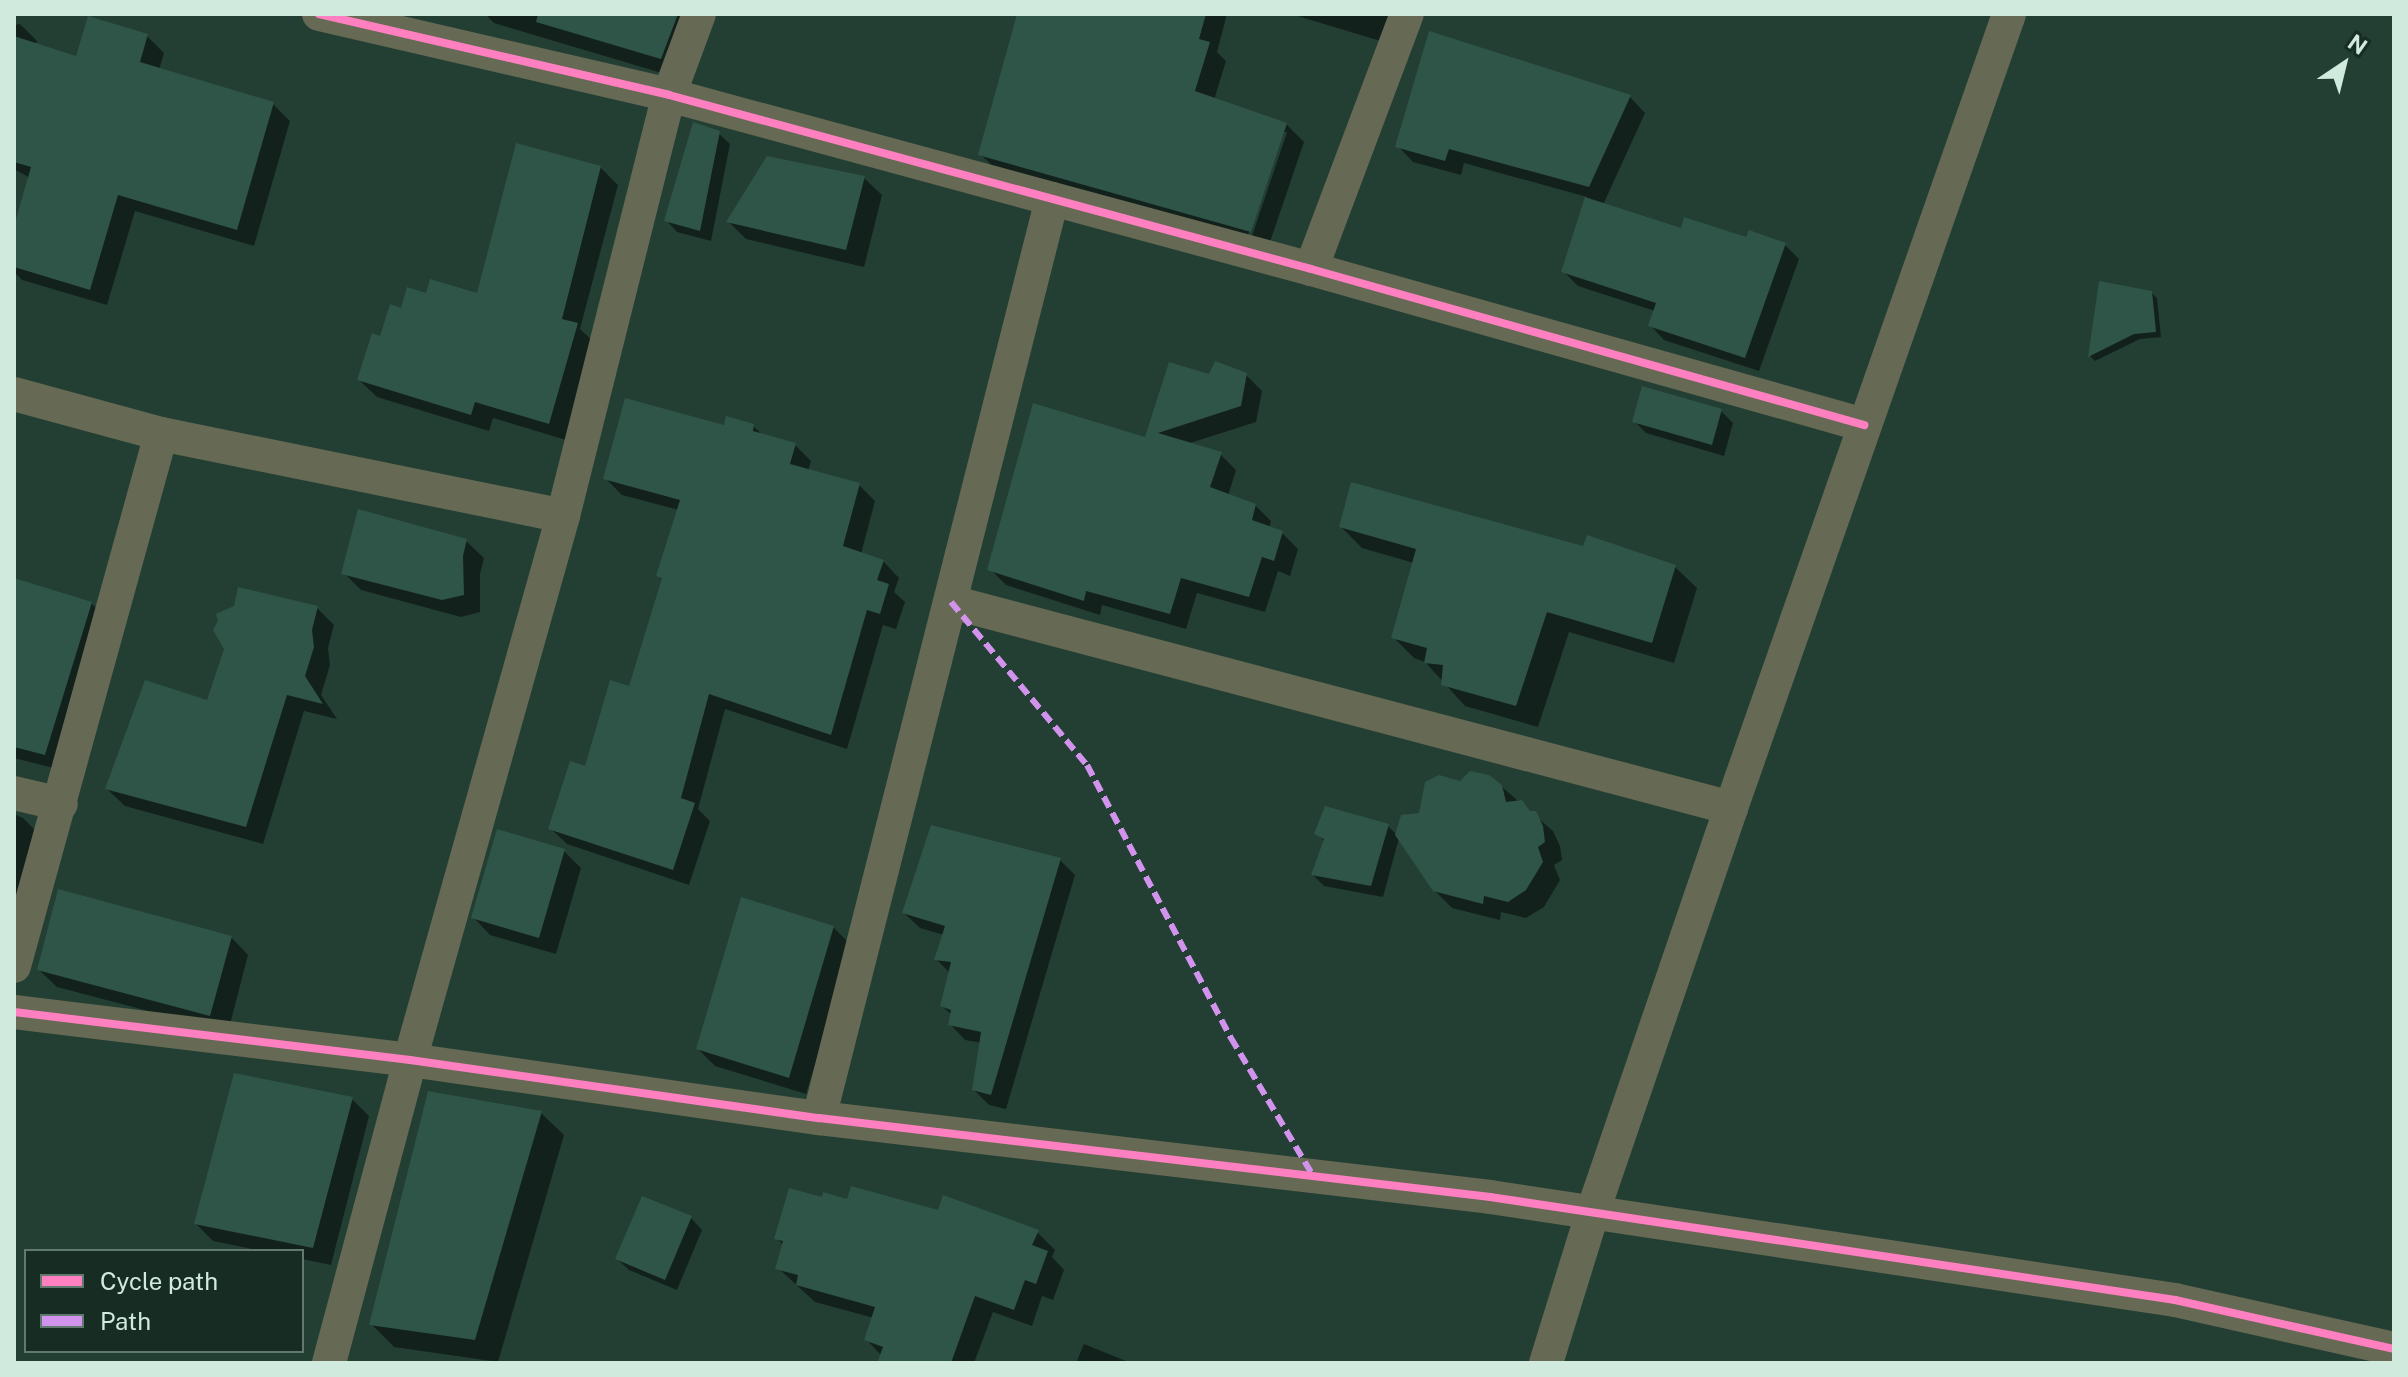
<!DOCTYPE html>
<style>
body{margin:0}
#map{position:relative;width:2408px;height:1377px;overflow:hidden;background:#233f34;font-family:"Public Sans",sans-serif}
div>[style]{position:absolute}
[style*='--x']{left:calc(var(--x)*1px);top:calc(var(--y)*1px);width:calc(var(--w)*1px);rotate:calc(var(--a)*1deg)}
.shadow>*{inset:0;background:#0007}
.building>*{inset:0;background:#2f5448}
.street>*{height:34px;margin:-17px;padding:0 17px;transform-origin:17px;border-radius:17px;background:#666953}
.quiet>*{height:6px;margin-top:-3px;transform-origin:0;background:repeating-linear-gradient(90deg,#d193ec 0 12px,transparent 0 18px)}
.cycleway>*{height:8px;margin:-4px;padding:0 4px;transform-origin:4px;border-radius:4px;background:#ff80c0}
span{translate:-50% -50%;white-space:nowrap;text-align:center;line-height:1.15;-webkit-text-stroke:8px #172d24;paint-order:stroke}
.frame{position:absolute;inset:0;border:16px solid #d0ebde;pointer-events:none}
.legend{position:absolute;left:24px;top:1249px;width:280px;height:104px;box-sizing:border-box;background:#172d24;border:2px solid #61796e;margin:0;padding:10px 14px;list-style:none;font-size:24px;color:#d0ebde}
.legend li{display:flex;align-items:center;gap:16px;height:40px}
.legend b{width:40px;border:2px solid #61796e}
.north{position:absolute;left:2304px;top:24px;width:80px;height:80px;-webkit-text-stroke:6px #172d24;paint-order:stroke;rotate:35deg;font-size:22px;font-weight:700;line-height:32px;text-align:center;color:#d0ebde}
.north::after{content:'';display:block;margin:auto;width:28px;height:36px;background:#d0ebde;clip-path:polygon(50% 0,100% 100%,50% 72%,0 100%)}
</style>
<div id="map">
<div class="shadow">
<div style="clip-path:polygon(485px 14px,705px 14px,682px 79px,494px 23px)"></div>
<div style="clip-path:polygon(evenodd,1019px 14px,1227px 14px,1217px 52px,1226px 61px,1214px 100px,1286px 124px,1304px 142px,1268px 248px,998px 171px,980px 154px,1019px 14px,1282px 132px,1287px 132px,1250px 242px,1246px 241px,1282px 132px)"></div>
<div style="clip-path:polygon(1291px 14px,1418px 14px,1397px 46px)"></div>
<div style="clip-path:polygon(20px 24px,37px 41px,35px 45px,78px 59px,147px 36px,164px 53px,159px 70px,273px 104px,290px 121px,254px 246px,135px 211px,107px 305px,22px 280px,14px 272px,14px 233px,30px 178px,14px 169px,14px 25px)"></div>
<div style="clip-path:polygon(1630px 97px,1645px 113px,1603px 205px,1682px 230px,1785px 245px,1799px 259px,1759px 371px,1664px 340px,1651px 326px,1655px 311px,1578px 286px,1564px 272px,1587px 197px,1464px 163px,1461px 175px,1413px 162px,1398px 146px)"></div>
<div style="clip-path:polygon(718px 133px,730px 144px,711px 241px,677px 232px,666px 220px)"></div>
<div style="clip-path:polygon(600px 167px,618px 185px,580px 329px,595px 343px,566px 440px,493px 418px,489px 431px,377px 397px,359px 380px,381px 338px,403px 310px,428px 296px,478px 296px)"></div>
<div style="clip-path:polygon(864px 178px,882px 195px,864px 267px,746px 239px,729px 222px)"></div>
<div style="clip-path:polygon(2151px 292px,2157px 298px,2161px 337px,2140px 339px,2095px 361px,2090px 356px)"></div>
<div style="clip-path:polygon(1246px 375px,1262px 391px,1256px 422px,1187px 444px,1220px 454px,1236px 470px,1228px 496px,1255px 505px,1271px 521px,1269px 528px,1282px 533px,1298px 549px,1290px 576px,1278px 571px,1265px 612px,1197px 593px,1186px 629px,1102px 605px,1100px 615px,1006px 585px,990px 569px,1146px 440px,1210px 376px)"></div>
<div style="clip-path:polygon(1721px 411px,1733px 423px,1724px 456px,1646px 433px,1634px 421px)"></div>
<div style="clip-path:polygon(753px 426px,764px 436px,795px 445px,811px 461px,808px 471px,859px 485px,875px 501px,861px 554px,883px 561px,899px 578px,894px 592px,905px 602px,896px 629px,883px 625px,847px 749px,725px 709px,698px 809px,710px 821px,689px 885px,567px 844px,550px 828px,631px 688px,663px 580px,659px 576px,679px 510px,622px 495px,606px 479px,726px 427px)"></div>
<div style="clip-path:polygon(1341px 527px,1675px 567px,1697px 588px,1674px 663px,1569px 632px,1538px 727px,1465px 706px,1425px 662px,1414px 658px,1393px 637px,1414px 563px,1362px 548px)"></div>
<div style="clip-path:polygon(466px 541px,484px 558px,480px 574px,480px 612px,461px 617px,361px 590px,344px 573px)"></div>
<div style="clip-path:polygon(14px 580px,91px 603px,107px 619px,61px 770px,14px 758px)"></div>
<div style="clip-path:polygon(317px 608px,334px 625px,328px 648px,330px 665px,321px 695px,337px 719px,304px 711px,263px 844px,125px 806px,107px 789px)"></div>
<div style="clip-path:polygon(1460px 783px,1501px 786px,1553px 831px,1560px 846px,1562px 860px,1554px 865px,1560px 880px,1544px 907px,1526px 918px,1501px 912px,1500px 920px,1452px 908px,1434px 890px,1399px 838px,1383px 897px,1324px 886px,1313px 875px,1325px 842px,1317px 833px,1388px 826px,1397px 835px)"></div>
<div style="clip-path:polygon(14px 814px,23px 818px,40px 835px,14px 912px)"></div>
<div style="clip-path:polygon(564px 851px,581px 868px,556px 954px,490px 935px,473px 917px)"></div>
<div style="clip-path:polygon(1060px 860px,1075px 875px,1006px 1109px,989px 1105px,974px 1090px,982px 1043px,965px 1040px,950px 1024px,952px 1015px,942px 1006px,950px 973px,936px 959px,944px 935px,920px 928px,904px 913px)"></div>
<div style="clip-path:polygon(833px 927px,851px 945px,806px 1094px,715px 1066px,698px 1049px)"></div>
<div style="clip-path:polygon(231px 937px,248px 955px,228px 1032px,57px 987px,39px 970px)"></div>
<div style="clip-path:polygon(352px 1099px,369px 1116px,331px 1265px,302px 1259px,302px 1251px,262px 1251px,213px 1241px,196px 1224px)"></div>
<div style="clip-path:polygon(541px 1113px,564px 1135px,498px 1362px,394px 1347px,371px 1324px)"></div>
<div style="clip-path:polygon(824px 1200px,940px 1213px,1037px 1232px,1055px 1250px,1052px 1257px,1064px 1270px,1053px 1300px,1042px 1296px,1032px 1326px,993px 1312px,974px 1363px,880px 1363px,882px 1356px,866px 1339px,874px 1318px,815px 1302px,778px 1268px,784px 1246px,777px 1238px)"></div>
<div style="clip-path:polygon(691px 1218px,702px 1230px,677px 1290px,629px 1270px,617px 1259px)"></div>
<div style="clip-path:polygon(1084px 1344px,1131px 1363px,1076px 1363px)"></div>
</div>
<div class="building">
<div style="clip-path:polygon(538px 14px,678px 14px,661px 59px,536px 22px)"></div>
<div style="clip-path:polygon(1017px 14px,1206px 14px,1199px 39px,1210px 42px,1195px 91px,1287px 123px,1251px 232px,978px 155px)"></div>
<div style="clip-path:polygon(88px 16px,148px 34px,140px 62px,274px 102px,237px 230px,118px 195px,90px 290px,14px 267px,14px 226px,31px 167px,14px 162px,14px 36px,76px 56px)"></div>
<div style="clip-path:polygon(1429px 31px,1631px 95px,1589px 187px,1449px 149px,1445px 161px,1395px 147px)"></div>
<div style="clip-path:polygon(693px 122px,720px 131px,700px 231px,664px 221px)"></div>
<div style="clip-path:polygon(516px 143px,601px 166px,562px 319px,578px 323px,549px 424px,475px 402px,471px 415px,357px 380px,372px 333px,380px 336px,390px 304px,401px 308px,407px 287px,426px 293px,430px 279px,477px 293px)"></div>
<div style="clip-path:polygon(767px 156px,865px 176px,846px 250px,726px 222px)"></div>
<div style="clip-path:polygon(1585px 197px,1681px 228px,1684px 217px,1746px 237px,1749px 230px,1786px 243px,1745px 358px,1648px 326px,1656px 303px,1561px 272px)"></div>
<div style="clip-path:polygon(2099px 281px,2152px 291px,2156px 332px,2134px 334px,2088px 357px)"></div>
<div style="clip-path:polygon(1215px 361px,1247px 373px,1241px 406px,1158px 433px,1222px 452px,1210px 487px,1256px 504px,1252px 520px,1283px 531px,1274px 561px,1262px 557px,1249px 597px,1181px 578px,1170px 614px,1086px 591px,1084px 601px,987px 570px,1033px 403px,1145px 437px,1169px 362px,1209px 374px)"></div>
<div style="clip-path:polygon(1642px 386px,1722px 409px,1712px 445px,1632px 422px)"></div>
<div style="clip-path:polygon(625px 398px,724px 425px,726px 416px,754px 424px,753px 431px,796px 443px,790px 464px,860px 483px,843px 546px,884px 560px,877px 580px,889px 584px,880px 614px,867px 610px,831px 735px,709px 694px,681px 798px,695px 803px,673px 870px,548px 829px,570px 761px,585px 766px,610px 680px,629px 686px,662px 578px,656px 576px,680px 500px,603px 479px)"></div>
<div style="clip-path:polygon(1351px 482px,1583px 546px,1587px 535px,1676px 565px,1652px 643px,1547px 612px,1516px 706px,1441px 685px,1443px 665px,1424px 663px,1427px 648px,1391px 638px,1416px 549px,1339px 527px)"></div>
<div style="clip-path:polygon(358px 509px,467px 539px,463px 556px,464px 595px,442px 600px,341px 574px)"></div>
<div style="clip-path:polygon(14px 578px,92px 602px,45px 755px,14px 747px)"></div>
<div style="clip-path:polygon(238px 587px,318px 606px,312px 630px,314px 647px,305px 676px,323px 704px,287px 695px,246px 827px,105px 789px,145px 680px,207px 700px,224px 649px,213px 630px,218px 621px,216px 614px,234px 606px)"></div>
<div style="clip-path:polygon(1470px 771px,1489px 775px,1502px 785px,1506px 802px,1522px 800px,1530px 811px,1536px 811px,1543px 826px,1545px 842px,1538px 847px,1543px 862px,1526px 890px,1508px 902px,1484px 896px,1483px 904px,1433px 891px,1395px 835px,1401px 815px,1419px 813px,1425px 782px,1439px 775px,1460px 781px)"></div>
<div style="clip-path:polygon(1325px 806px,1389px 824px,1371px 886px,1311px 875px,1324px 839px,1314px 834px)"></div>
<div style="clip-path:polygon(931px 825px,1061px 858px,991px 1095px,972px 1090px,981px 1032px,948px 1025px,951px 1010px,940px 1006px,951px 962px,934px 960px,945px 926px,902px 913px)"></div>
<div style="clip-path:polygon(497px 829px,565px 849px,539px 938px,471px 918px)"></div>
<div style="clip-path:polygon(58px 889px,232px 936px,210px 1016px,37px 970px)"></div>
<div style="clip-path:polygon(741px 897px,834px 926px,789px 1078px,696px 1049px)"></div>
<div style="clip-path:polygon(234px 1073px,353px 1097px,313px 1248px,194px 1224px)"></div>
<div style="clip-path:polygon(428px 1091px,542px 1111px,475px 1340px,369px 1325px)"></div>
<div style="clip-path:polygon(851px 1186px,938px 1210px,943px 1195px,1039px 1230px,1032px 1245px,1048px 1251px,1036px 1284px,1025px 1280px,1014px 1310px,975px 1296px,951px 1363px,877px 1363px,883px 1347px,864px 1340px,875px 1307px,796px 1285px,798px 1275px,775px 1269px,783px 1241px,774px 1239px,789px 1188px,822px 1197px,823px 1192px,847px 1199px)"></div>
<div style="clip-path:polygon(642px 1196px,692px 1216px,665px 1280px,615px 1259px)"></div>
</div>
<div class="street">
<div style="--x:319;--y:14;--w:359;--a:13"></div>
<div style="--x:669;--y:95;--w:665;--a:15.16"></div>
<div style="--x:1311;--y:269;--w:575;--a:15.75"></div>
<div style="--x:1311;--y:269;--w:272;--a:-69.4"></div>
<div style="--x:14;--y:394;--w:152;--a:15.2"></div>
<div style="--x:161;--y:434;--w:410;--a:11.5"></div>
<div style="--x:951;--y:602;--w:807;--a:14.79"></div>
<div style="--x:14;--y:793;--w:48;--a:13.2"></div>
<div style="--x:14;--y:966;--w:552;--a:-74.55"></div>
<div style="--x:14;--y:1012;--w:399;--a:6.9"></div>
<div style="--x:410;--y:1060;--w:413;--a:8.1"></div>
<div style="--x:819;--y:1118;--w:676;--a:6.71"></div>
<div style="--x:1490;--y:1197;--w:693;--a:8.55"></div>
<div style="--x:2175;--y:1300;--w:224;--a:12.6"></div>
<div style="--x:819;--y:1118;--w:948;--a:-75.77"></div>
<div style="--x:329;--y:1363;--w:314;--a:-75"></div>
<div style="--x:410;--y:1060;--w:565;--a:-74.29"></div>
<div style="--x:563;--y:516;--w:434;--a:-75.9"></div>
<div style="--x:669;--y:95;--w:86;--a:-69.7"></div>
<div style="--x:1546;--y:1363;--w:156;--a:-72.8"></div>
<div style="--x:1592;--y:1214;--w:429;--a:-71.1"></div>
<div style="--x:1731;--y:808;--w:841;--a:-70.7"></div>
</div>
<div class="quiet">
<div style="--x:951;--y:602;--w:212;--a:50.2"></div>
<div style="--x:1087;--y:765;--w:309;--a:62.2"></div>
<div style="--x:1231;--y:1038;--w:158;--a:59.2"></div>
</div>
<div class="cycleway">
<div style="--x:319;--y:14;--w:359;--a:13"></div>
<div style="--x:669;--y:95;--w:665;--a:15.16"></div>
<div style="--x:1311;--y:269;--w:575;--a:15.75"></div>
<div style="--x:14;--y:1012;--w:399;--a:6.9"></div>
<div style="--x:410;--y:1060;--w:413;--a:8.1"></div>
<div style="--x:819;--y:1118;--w:676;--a:6.71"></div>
<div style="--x:1490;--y:1197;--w:693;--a:8.55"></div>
<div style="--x:2175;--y:1300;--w:224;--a:12.6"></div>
</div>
<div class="frame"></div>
<ul class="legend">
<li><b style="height:10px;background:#ff80c0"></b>Cycle path</li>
<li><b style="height:10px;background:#d193ec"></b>Path</li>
</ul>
<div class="north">N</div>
</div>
